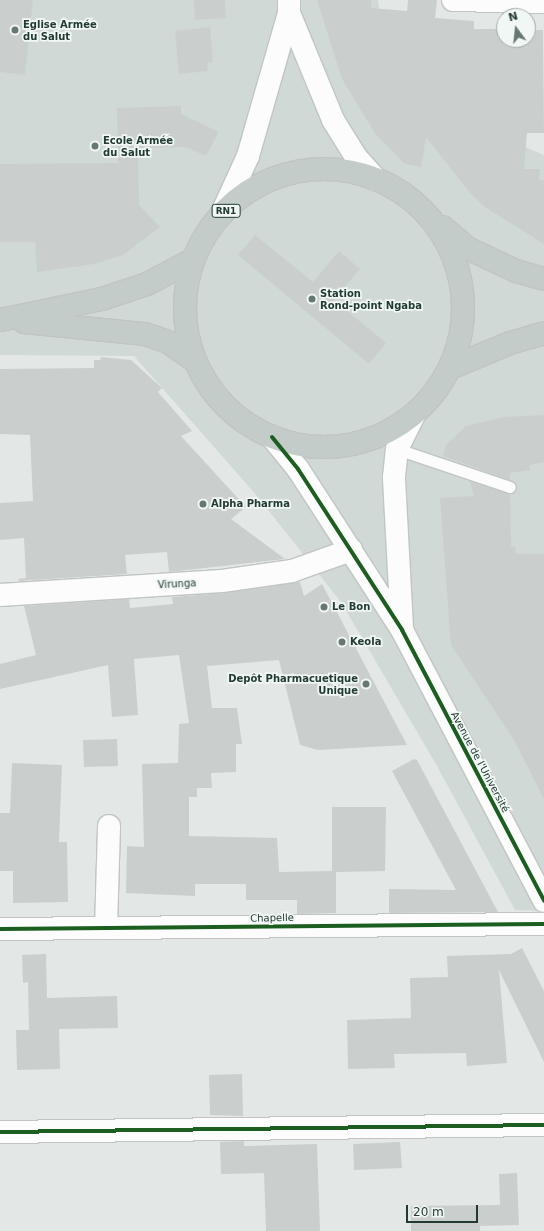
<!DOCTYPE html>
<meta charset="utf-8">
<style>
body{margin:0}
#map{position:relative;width:544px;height:1231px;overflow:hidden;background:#e3e8e6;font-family:"DejaVu Sans",sans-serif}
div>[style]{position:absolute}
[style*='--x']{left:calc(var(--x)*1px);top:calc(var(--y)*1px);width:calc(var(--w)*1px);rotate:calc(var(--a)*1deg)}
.built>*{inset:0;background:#d0d9d5}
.building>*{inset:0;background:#cacfcd}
.roads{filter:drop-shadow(1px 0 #c0c5c3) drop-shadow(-1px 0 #c0c5c3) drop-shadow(0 1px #c0c5c3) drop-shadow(0 -1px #c0c5c3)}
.service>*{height:11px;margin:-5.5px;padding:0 5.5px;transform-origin:5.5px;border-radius:5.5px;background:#fbfcfb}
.minor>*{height:22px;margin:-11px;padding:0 11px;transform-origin:11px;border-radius:11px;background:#fbfcfb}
.tertiary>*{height:22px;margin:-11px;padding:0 11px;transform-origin:11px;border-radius:11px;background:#fbfcfb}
.secondary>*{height:22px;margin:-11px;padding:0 11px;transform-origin:11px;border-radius:11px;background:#fbfcfb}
.trunk>*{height:22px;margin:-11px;padding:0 11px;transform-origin:11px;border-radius:11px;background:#c3ccc8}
.trunk>.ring{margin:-11px;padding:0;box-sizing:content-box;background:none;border:22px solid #c3ccc8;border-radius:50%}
.cycleway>*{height:4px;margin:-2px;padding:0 2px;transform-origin:2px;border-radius:2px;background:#1b5e20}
.dots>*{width:11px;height:11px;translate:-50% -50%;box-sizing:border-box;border:2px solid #f1f7f4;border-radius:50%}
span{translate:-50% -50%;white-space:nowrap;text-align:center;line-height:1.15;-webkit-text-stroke:3.5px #f1f7f4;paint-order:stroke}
.shield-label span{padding:1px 3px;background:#f1f7f4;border:1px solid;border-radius:3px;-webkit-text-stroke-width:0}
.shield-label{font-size:9px;color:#213b33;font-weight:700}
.poi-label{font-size:10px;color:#213b33;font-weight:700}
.left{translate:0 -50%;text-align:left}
.right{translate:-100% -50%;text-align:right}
.street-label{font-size:10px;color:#213b33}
.north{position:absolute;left:496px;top:8px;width:40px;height:40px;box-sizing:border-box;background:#f1f7f4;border:1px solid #9eaca7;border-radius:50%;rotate:345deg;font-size:11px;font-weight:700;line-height:16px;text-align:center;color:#213b33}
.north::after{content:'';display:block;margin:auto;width:14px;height:18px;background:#657872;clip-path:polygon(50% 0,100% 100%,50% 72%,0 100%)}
.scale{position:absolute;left:406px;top:1205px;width:72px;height:18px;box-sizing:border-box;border:2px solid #213b33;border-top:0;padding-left:5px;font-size:12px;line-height:14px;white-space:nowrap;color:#213b33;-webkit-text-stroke:3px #f1f7f4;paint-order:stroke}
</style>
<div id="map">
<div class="built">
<div style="clip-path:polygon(0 0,378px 0,381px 26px,487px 131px,544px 155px,544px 911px,515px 910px,437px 766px,341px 602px,257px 496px,134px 356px,0 355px)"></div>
</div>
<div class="building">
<div style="clip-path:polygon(0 0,33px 0,25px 75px,0 72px)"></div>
<div style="clip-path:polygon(194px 0,225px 0,226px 18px,195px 20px)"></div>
<div style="clip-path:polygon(317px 0,371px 0,371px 8px,407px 11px,408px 0,437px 0,435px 18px,474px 21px,474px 29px,504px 29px,504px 40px,528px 40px,528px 30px,543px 30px,544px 133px,527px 133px,524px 169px,540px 169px,539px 180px,544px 180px,544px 244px,485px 207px,471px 194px,426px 137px,421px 167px,405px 164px,376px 135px,342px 79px)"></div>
<div style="clip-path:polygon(210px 27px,213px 62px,207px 63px,208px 71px,179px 74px,175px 31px)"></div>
<div style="clip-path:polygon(181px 106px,181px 114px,219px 132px,206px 156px,185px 147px,138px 148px,139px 205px,160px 227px,123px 255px,94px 264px,37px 272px,35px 242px,0 242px,0 164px,118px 163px,117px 108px)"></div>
<div style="clip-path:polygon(255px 235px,313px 282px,339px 251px,360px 269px,334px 300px,386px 343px,369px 364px,238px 255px)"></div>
<div style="clip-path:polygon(101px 357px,131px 360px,162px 388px,158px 392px,192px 431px,181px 436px,246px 507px,231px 519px,285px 559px,169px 572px,167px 552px,125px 555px,127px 574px,19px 581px,18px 579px,26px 578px,24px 538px,0 540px,0 503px,33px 501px,30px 435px,0 434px,0 369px,94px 368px,94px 360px,100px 360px)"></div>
<div style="clip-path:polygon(544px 415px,544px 462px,529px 465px,530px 470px,510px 473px,510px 480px,443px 456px,446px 445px,466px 426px,504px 417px)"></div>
<div style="clip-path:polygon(470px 481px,510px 494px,511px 547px,515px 547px,516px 554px,544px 554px,544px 799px,514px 740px,451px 645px,440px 498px,474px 496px)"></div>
<div style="clip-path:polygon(300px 582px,304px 596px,322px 584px,407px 745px,318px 750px,300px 745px,279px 660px,207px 666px,212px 708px,237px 708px,242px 744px,236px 744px,236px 772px,211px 773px,212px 788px,197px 788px,197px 797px,189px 797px,189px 836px,277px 838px,279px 872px,332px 871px,332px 807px,386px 807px,385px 871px,336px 872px,336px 913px,297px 914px,297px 900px,246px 900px,246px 884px,195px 884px,195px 896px,126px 893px,127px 846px,144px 847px,142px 764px,178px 763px,179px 724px,189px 723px,179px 655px,134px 659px,138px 715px,112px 717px,108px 665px,0 689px,0 664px,36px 655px,24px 606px,129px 599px,130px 608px,173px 604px,172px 597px,224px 593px)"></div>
<div style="clip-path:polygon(117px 739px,118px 766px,84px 767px,83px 740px)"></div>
<div style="clip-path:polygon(414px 759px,417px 760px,498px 912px,389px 913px,389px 889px,456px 890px,392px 771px)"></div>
<div style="clip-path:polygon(12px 763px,62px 765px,59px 842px,67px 842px,68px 902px,13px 903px,13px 871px,0 871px,0 813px,10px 813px)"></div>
<div style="clip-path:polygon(522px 948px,544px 991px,544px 1062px,499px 970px,507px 1063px,467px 1066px,466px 1053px,394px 1054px,395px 1068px,348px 1069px,347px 1020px,411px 1018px,410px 978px,448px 977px,447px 956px,511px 954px)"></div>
<div style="clip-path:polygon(46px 954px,47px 998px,117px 996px,118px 1028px,59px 1029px,60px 1069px,17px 1070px,16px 1030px,29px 1030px,28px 982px,23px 983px,22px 955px)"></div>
<div style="clip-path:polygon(242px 1074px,243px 1116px,210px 1115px,209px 1075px)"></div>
<div style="clip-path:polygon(244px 1141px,244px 1146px,317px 1144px,320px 1231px,266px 1231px,264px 1173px,221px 1174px,220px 1142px)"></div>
<div style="clip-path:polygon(400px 1142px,402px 1168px,354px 1170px,353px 1144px)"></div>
<div style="clip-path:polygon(517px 1173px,519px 1225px,480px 1226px,480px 1231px,411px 1231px,411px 1206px,500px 1205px,499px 1174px)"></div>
</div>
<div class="roads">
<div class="service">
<div style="--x:397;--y:449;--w:119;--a:18.6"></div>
</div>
<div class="minor">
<div style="--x:453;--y:0;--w:91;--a:1.3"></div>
<div style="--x:0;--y:595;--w:222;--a:-3.6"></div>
<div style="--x:222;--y:581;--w:71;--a:-8.1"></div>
<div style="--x:292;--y:571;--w:63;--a:-19.6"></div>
<div style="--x:106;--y:928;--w:102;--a:-88.3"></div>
<div style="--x:0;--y:929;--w:544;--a:-0.53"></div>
<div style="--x:0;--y:1132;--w:544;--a:-0.74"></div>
</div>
<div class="tertiary">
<div style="--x:272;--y:437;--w:41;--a:50.9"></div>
<div style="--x:298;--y:469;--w:192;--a:57.1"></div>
<div style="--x:402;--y:630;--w:306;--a:62.3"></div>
<div style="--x:402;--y:627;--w:150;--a:-93.1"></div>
<div style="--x:394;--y:477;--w:28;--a:-84"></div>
<div style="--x:397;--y:449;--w:40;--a:-63.4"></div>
</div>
<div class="secondary">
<div style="--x:289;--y:13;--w:116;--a:67.6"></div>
<div style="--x:333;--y:120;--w:44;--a:58.1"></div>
<div style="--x:356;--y:157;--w:30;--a:48"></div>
<div style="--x:221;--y:215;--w:65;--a:-65.4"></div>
<div style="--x:248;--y:156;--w:149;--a:-74"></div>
<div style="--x:289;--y:13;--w:13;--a:-90"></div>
</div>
<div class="trunk">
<div class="ring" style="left:185px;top:169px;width:256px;height:256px"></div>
<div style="--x:443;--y:227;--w:32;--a:41"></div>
<div style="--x:467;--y:248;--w:54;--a:25.1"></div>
<div style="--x:516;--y:271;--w:29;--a:16"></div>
<div style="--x:1;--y:320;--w:106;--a:-11.9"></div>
<div style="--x:105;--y:298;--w:44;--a:-18.4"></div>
<div style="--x:147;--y:284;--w:53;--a:-28"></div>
<div style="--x:24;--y:322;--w:122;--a:5.7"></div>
<div style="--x:145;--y:334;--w:24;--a:19"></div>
<div style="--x:168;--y:342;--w:33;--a:35"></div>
<div style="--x:450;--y:368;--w:65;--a:-22.6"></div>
<div style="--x:510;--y:343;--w:35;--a:-16"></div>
</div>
</div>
<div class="cycleway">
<div style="--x:272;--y:437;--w:41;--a:50.9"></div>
<div style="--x:298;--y:469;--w:192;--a:57.1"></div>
<div style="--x:402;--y:630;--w:306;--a:62.3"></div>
<div style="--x:0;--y:929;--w:544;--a:-0.53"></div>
<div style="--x:0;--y:1132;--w:544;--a:-0.74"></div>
</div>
<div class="dots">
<div style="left:15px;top:30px;background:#657872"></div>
<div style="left:95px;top:146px;background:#657872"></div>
<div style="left:312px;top:299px;background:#657872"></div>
<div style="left:203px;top:504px;background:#657872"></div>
<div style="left:324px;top:607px;background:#657872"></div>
<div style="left:342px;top:642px;background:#657872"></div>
<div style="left:366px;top:684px;background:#657872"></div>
</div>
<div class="shield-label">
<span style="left:226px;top:211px">RN1</span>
</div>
<div class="poi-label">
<span class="left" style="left:23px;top:30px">Eglise Armée<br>du Salut</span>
<span class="left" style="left:103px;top:146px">Ecole Armée<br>du Salut</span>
<span class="left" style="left:320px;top:299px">Station<br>Rond-point Ngaba</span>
<span class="left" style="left:211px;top:504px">Alpha Pharma</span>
<span class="left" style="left:332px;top:607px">Le Bon</span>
<span class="left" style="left:350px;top:642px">Keola</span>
<span class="right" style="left:358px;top:684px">Depôt Pharmacuetique<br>Unique</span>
</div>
<div class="street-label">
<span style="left:177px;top:584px;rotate:-3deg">Virunga</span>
<span style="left:480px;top:762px;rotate:62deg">Avenue de l'Université</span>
<span style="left:272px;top:918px;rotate:-1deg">Chapelle</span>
</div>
<div class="north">N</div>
<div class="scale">20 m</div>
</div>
